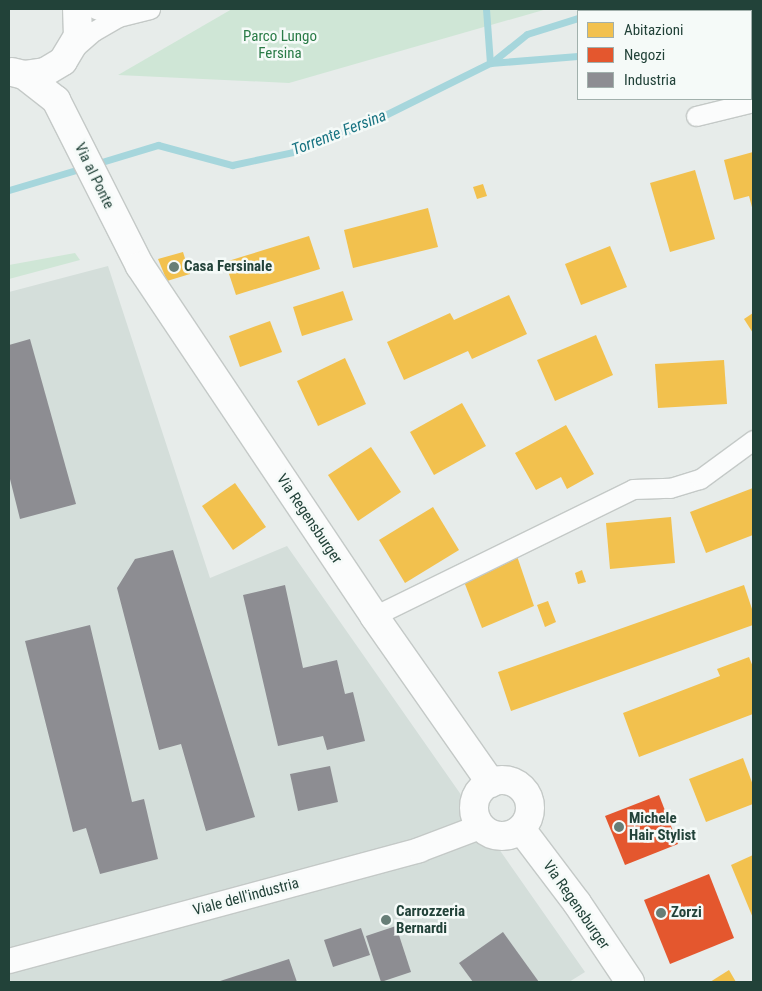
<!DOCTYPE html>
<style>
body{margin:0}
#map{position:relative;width:762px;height:991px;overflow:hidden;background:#e7ecea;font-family:"Roboto Condensed",sans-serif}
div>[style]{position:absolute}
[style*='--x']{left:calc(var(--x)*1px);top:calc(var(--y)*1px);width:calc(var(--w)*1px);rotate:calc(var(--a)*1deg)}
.built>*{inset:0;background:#d4deda}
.green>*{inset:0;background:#cfe6d6}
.homes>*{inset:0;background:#f2c14e}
.shops>*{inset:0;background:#e4572e}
.industry>*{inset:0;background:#8d8d92}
.stream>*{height:7px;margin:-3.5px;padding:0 3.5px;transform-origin:3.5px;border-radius:3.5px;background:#a6d6dc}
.roads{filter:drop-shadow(1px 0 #c4c9c7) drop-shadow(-1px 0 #c4c9c7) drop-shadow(0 1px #c4c9c7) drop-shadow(0 -1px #c4c9c7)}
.minor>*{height:19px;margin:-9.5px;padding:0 9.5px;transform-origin:9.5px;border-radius:9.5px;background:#fbfcfc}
.tertiary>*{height:24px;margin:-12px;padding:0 12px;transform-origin:12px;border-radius:12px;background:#fbfcfc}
.secondary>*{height:28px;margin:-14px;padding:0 14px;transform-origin:14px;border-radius:14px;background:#fbfcfc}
.secondary>.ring{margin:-14px;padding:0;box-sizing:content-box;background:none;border:28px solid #fbfcfc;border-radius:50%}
.dots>*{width:14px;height:14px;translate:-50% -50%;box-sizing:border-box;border:2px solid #f5faf8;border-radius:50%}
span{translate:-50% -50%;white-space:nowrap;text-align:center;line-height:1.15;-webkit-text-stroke:5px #f5faf8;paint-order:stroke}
.park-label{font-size:15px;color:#2a7b47}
.street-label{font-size:15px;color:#224239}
.poi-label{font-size:15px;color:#224239;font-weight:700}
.left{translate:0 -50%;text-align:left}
.water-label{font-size:16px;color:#187382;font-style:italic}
.frame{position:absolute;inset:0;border:10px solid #224239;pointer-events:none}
.legend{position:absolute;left:577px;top:10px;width:175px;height:90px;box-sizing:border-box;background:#f5faf8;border:1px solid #a1b0ac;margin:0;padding:6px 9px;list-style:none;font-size:15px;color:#224239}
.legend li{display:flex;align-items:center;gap:10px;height:25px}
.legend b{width:25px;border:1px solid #a1b0ac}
</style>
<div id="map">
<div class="built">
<div style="clip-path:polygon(108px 266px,210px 578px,287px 546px,585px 972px,569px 982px,9px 982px,9px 292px)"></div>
</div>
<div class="green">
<div style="clip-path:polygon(232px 9px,547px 9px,289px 83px,118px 75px)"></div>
<div style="clip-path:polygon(75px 253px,80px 260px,9px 279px,9px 265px)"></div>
</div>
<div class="homes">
<div style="clip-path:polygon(753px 152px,753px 211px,749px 196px,734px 200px,724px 160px)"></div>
<div style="clip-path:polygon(695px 170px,715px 239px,670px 252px,650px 183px)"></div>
<div style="clip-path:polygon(483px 184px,487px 196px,477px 199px,473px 187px)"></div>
<div style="clip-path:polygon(428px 208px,438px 247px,353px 268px,344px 230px)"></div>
<div style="clip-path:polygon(309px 236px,320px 269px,236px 295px,225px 262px)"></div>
<div style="clip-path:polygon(610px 246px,627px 287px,581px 305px,565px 264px)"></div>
<div style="clip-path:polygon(183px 252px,190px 274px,167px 281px,158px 259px)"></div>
<div style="clip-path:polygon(343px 291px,353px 320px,302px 336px,293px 307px)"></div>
<div style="clip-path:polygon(509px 295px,527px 334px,472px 359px,468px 351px,404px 380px,387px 342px,450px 313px,454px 320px)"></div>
<div style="clip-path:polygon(753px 313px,753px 333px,744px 319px)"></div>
<div style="clip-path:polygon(270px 321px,282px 352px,240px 367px,229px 336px)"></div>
<div style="clip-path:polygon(596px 335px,613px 375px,555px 401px,537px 360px)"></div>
<div style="clip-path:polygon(345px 358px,366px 404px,318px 426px,297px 381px)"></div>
<div style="clip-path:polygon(724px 360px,727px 404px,658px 408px,655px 364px)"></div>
<div style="clip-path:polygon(462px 403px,486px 446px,434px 475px,410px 432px)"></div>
<div style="clip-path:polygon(566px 425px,594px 474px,567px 489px,561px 477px,536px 490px,515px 453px)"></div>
<div style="clip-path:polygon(371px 447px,401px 492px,358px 521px,328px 475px)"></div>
<div style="clip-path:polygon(235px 483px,266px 527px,233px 550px,202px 506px)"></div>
<div style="clip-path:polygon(753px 488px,753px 535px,706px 553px,690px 512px)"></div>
<div style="clip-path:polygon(433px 507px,459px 550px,405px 583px,379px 540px)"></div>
<div style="clip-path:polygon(671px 517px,675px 563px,610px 569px,606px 523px)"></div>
<div style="clip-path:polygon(517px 556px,534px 606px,482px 628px,463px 579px)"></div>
<div style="clip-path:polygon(582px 570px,586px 582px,578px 584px,575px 573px)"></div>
<div style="clip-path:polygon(744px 585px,753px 612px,753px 625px,511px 711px,498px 672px)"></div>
<div style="clip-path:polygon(548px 601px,556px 622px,545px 627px,537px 605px)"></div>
<div style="clip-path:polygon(749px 657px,753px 667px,753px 714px,639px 757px,623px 713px,720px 676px,717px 669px)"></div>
<div style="clip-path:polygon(743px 758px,753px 785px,753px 804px,706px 822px,689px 779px)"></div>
<div style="clip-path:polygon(753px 855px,753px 918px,731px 865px)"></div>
<div style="clip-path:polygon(729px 970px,736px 982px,710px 982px)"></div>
</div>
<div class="shops">
<div style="clip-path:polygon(659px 795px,678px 844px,625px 865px,605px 816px)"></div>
<div style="clip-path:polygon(709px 874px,734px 938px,670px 964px,644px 900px)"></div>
</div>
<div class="industry">
<div style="clip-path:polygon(30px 339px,76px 504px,20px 519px,9px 475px,9px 345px)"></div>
<div style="clip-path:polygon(173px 550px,255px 817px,206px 831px,181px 744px,159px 750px,117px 588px,135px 559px)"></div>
<div style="clip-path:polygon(285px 585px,303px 668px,337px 660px,345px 694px,353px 692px,365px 741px,327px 750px,323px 736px,278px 746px,243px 595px)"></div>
<div style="clip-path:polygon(90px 625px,132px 802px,144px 799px,158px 859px,100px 874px,86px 828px,73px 832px,25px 641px)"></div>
<div style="clip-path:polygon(330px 766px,338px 802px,298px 811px,290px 774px)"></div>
<div style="clip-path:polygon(396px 926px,411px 972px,381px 982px,366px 936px)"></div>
<div style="clip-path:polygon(361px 928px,370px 955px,333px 967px,324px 940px)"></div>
<div style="clip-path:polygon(503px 932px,539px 982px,473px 982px,459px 963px)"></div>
<div style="clip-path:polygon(289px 959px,297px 982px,217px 982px)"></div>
</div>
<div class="stream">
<div style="--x:486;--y:9;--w:54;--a:85.8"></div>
<div style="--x:609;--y:11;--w:11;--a:-10"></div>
<div style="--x:751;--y:14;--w:3;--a:-45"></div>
<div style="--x:491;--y:63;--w:46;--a:-38.9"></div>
<div style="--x:527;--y:34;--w:53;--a:-17.4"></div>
<div style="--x:95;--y:164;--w:66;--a:-16.8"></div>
<div style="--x:158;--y:145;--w:77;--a:15.1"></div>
<div style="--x:232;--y:165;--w:67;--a:-12"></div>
<div style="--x:298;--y:151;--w:83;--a:-21.9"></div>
<div style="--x:375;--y:120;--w:128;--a:-26.4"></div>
<div style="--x:490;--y:63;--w:88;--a:-4.5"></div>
<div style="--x:9;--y:190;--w:77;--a:-16.6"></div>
</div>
<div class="roads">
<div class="minor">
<div style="--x:96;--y:9;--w:23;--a:20"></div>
<div style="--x:73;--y:49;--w:28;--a:-41"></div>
<div style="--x:94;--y:31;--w:28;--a:-30"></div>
<div style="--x:118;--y:17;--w:33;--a:-14"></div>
<div style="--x:696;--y:116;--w:59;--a:-13.8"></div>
<div style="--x:374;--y:616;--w:288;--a:-26.1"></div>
<div style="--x:633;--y:489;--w:37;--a:-2"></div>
<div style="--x:670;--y:488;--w:31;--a:-17"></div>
<div style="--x:700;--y:479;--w:66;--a:-36.3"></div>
</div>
<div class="tertiary">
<div style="--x:9;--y:961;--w:425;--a:-15.1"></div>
<div style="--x:419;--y:850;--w:65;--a:-20.7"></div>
</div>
<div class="secondary">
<div style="--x:12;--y:72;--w:12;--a:14"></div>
<div style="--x:24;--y:75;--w:21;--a:-8"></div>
<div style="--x:45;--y:72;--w:21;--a:-31"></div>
<div style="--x:63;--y:61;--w:29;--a:-59"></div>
<div style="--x:78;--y:36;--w:27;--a:-92"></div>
<div style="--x:24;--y:75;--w:41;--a:38"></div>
<div style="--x:56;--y:100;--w:186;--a:63.2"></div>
<div style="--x:140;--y:266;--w:421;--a:56.2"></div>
<div style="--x:374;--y:616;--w:204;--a:55"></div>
<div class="ring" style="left:474px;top:780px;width:28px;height:28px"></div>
<div style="--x:521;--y:829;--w:93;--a:52.9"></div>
<div style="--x:577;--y:903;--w:95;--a:56.1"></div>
</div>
</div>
<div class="dots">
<div style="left:174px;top:267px;background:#677e77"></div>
<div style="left:619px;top:827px;background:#677e77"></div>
<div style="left:661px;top:913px;background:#677e77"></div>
<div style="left:386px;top:920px;background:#677e77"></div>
</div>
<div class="park-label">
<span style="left:280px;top:45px">Parco Lungo<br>Fersina</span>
</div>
<div class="street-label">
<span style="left:94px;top:176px;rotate:64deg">Via al Ponte</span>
<span style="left:309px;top:519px;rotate:56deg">Via Regensburger</span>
<span style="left:246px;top:897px;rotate:-15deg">Viale dell'industria</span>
<span style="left:576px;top:905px;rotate:55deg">Via Regensburger</span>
</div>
<div class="poi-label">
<span class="left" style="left:184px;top:267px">Casa Fersinale</span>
<span class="left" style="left:629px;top:827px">Michele<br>Hair Stylist</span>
<span class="left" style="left:396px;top:920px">Carrozzeria<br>Bernardi</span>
<span class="left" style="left:671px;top:913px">Zorzi</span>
</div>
<div class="water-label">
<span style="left:339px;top:133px;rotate:-21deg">Torrente Fersina</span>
</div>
<div class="frame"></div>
<ul class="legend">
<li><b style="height:14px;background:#f2c14e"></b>Abitazioni</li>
<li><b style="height:14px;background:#e4572e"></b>Negozi</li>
<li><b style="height:14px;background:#8d8d92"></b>Industria</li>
</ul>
</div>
